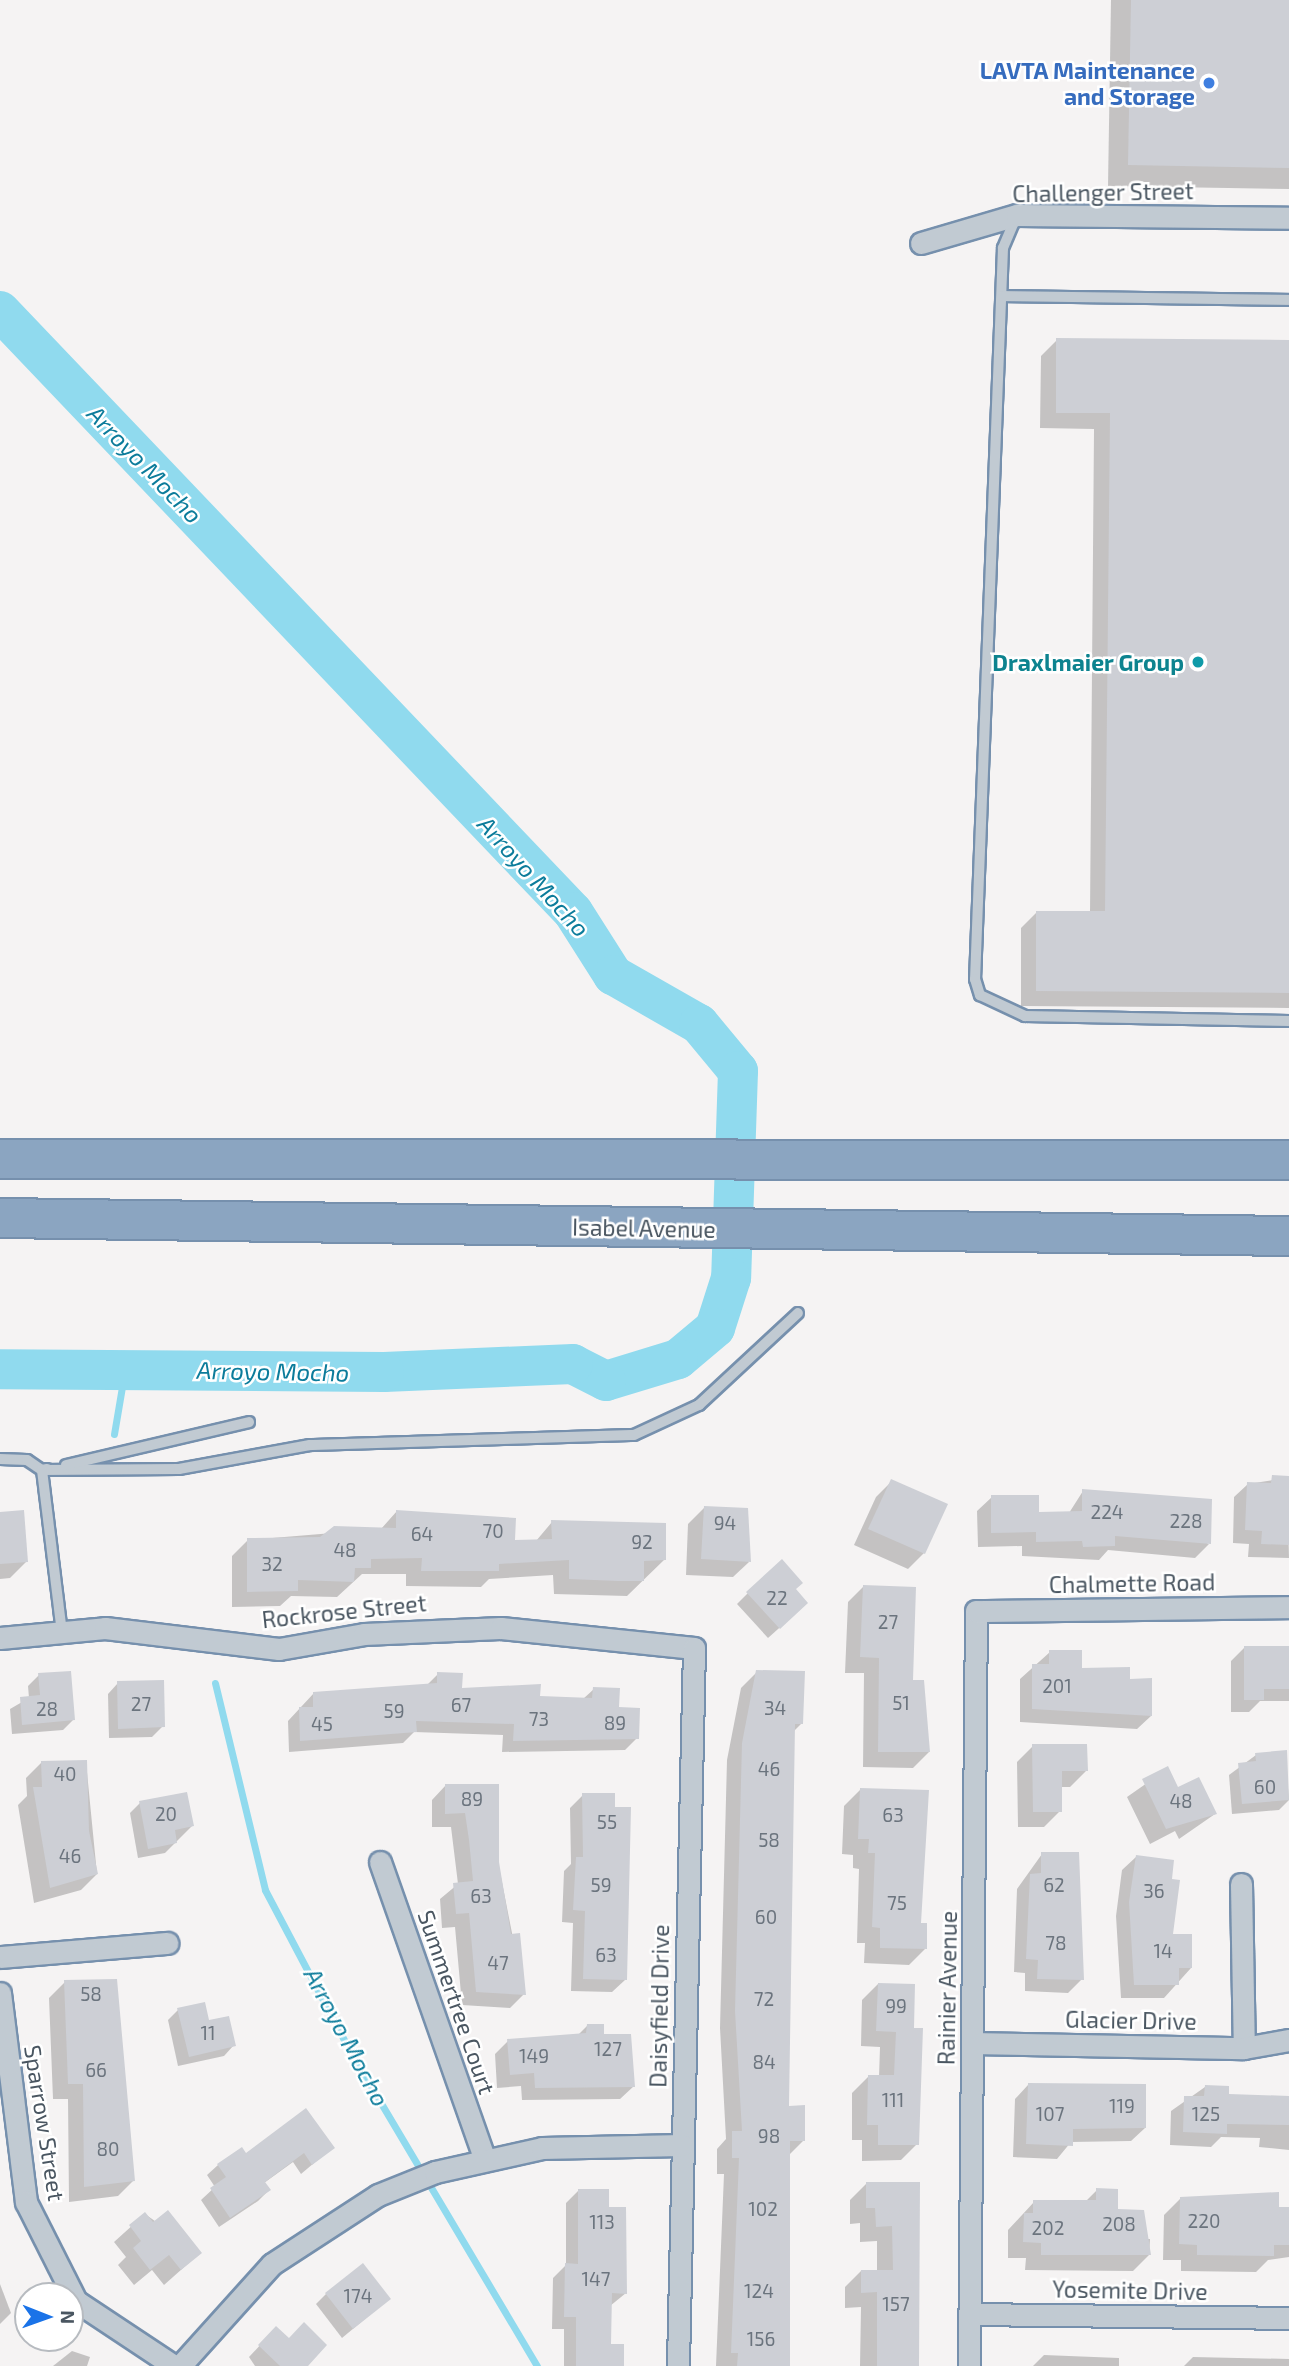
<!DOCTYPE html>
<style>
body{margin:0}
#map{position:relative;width:1289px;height:2366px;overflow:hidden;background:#f5f3f3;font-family:"Exo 2",sans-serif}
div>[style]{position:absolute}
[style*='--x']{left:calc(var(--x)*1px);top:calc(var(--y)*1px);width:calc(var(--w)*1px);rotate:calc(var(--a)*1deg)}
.shadow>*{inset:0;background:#0003}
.stream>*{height:7px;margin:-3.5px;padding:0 3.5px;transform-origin:3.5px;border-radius:3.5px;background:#90daee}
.river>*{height:40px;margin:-20px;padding:0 20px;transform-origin:20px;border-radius:20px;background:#90daee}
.building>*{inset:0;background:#cdcfd5}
.roads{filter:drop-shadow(2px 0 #7690ad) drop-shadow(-2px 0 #7690ad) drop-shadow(0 2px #7690ad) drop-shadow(0 -2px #7690ad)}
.lane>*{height:10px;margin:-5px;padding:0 5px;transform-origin:5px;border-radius:5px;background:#c1cad2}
.street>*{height:21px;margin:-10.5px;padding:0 10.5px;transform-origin:10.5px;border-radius:10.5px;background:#c1cad2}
.highway>*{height:38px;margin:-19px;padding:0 19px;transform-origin:19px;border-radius:19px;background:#8ba5c1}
.dots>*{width:19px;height:19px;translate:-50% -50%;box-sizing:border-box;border:4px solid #fff;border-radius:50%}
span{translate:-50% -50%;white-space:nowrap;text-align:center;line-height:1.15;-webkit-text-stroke:5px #fff;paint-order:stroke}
.number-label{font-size:19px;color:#6b747e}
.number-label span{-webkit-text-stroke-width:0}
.shop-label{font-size:23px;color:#366cbe;font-weight:700}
.right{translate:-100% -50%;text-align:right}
.street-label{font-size:23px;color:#4a5661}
.culture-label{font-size:23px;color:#0d838f;font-weight:700}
.water-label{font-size:24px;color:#0c7c9b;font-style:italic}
.north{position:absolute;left:14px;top:2282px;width:70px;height:70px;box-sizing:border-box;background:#fff;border:2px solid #b7bbc0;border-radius:50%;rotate:91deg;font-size:19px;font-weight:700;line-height:28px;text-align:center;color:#4a5661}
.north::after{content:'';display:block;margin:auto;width:24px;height:32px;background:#1a73e8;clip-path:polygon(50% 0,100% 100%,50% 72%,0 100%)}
</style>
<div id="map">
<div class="shadow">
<div style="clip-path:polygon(1111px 0,1289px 0,1289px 189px,1108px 186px)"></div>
<div style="clip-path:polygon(1057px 340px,1289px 342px,1289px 1008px,1021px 1006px,1021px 928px,1037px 912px,1090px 913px,1094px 429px,1040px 428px,1041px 356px)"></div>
<div style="clip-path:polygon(1287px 1478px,1289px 1558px,1248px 1557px,1249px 1544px,1233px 1543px,1234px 1497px,1248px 1484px)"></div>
<div style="clip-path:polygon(892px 1481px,924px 1553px,908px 1569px,854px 1545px,876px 1497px)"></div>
<div style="clip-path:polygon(1083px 1491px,1209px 1544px,1195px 1558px,1108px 1550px,1099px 1560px,1022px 1556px,1022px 1546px,978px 1547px,977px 1511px,992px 1497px,1037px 1514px,1069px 1513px)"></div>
<div style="clip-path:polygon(704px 1508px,749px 1562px,733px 1577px,686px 1575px,688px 1524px)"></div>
<div style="clip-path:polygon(397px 1511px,514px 1542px,536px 1541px,552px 1522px,664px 1560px,627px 1596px,554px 1594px,553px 1575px,489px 1579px,481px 1587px,406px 1586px,406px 1574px,362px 1574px,337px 1597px,291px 1596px,280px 1606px,232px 1607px,232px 1556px,248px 1540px,381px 1529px)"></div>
<div style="clip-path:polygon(0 1514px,26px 1562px,10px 1578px,0 1579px)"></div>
<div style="clip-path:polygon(864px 1586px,911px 1682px,929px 1752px,913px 1768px,863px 1767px,864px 1673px,845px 1673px,848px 1602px)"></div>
<div style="clip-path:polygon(794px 1590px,796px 1613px,768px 1638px,737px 1604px,748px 1593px)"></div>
<div style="clip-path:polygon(1244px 1648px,1289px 1648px,1289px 1701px,1260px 1701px,1249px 1712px,1231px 1712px,1231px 1661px)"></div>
<div style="clip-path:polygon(1050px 1652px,1080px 1669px,1129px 1680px,1151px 1716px,1137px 1729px,1020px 1722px,1020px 1679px)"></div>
<div style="clip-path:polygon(757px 1672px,802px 1723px,794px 1731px,787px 2107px,804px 2140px,788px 2156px,785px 2366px,716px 2366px,724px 2174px,717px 2174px,717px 2149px,726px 2139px,720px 2028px,727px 1760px,741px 1688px)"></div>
<div style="clip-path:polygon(438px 1674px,461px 1689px,539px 1698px,583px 1699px,594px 1689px,637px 1738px,625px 1750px,502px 1752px,503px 1735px,414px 1732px,403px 1743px,289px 1752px,288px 1721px,314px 1693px,427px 1685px)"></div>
<div style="clip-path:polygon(39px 1675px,73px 1720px,63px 1730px,12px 1734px,10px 1709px,29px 1698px,28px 1686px)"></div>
<div style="clip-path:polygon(118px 1683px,163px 1726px,152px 1737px,109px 1738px,108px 1694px)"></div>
<div style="clip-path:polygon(1033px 1746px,1086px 1771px,1070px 1787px,1060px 1787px,1060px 1811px,1044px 1827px,1018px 1827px,1017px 1762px)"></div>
<div style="clip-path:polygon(1285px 1752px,1289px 1800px,1279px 1810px,1232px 1814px,1229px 1775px,1256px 1755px)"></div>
<div style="clip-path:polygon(42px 1762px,86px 1762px,97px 1874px,81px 1890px,34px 1903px,18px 1805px,27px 1796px,26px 1778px)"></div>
<div style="clip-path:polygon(1167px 1769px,1177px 1790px,1215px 1814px,1179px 1839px,1175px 1831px,1150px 1844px,1127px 1797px)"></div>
<div style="clip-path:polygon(446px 1785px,497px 1785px,498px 1862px,524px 1994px,510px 2008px,462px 2005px,455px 1927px,442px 1928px,440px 1899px,458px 1884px,451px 1827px,432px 1827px,432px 1800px)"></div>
<div style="clip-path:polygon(860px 1790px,919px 1924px,925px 1949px,909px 1965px,864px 1963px,865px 1943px,857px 1943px,859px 1869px,853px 1868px,853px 1855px,842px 1854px,844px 1806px)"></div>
<div style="clip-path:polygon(583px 1795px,625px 1980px,612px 1992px,571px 1991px,573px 1923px,562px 1922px,564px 1871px,571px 1864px,570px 1808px)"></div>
<div style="clip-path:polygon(140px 1803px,192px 1826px,165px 1853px,138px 1858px,130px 1813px)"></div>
<div style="clip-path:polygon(1042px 1854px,1082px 1979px,1068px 1993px,1025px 1991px,1025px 1973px,1014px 1972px,1017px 1889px)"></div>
<div style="clip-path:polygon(1136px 1857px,1170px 1880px,1171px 1935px,1191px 1968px,1164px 1998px,1121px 1998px,1116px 1916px,1122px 1870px)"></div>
<div style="clip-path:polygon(65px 1982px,134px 2180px,118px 2196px,69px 2202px,68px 2099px,53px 2099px,49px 1998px)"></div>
<div style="clip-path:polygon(878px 1984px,912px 2029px,917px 2144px,901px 2160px,862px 2161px,862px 2140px,852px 2140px,852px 2093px,868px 2077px,879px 2077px,880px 2047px,861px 2046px,862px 2000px)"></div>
<div style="clip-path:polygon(178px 2010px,208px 2022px,234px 2045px,224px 2056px,178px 2066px,168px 2020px)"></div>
<div style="clip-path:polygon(587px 2026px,602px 2035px,634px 2086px,620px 2099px,522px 2100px,521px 2086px,497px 2088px,495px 2054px,508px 2041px,577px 2036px)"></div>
<div style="clip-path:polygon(1028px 2085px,1145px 2128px,1131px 2141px,1071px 2142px,1057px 2159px,1013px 2157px,1015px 2099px)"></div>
<div style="clip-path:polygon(1205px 2087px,1227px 2096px,1289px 2098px,1289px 2150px,1259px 2147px,1260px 2138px,1221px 2137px,1211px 2147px,1170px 2145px,1171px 2111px)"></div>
<div style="clip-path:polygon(333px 2147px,301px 2174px,293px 2162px,264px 2183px,269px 2190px,258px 2201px,219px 2227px,201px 2200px,215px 2187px,207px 2175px,218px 2165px,246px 2155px)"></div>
<div style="clip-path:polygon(918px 2183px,917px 2366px,860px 2366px,861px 2307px,845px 2308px,845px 2287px,861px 2271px,877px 2271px,877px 2241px,860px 2242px,860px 2223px,850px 2224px,850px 2200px,866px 2184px)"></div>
<div style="clip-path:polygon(1097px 2190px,1142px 2239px,1150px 2239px,1149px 2255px,1133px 2271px,1025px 2270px,1026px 2258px,1008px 2258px,1008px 2230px,1034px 2202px,1085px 2202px)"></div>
<div style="clip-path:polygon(578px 2191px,607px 2209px,626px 2293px,610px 2306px,610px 2345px,622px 2366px,564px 2366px,564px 2329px,552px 2329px,553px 2278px,566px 2265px,566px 2203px)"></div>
<div style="clip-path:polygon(1180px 2199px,1289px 2209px,1289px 2257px,1268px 2260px,1256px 2272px,1181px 2271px,1181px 2260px,1163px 2260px,1164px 2215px)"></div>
<div style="clip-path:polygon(145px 2214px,200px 2253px,164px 2285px,152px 2270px,134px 2285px,118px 2265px,126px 2257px,114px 2242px)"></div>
<div style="clip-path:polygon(0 2284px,11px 2313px,0 2324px)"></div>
<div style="clip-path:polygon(326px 2294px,389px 2299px,342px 2338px,316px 2304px)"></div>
<div style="clip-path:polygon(276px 2328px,308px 2366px,255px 2366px,249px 2357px)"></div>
<div style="clip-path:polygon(72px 2351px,90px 2357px,87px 2366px,53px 2366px)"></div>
<div style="clip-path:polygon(1044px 2355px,1119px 2358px,1119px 2366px,1033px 2366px)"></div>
<div style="clip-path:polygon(1193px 2357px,1289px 2359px,1289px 2366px,1184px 2366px)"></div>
</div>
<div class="stream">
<div style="--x:114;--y:1434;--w:66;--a:-80.4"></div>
<div style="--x:215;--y:1683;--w:213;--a:76.4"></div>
<div style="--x:265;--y:1890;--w:182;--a:62.2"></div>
<div style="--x:350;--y:2051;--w:366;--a:59.3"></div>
</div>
<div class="river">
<div style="--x:0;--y:311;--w:830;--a:46.37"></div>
<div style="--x:573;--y:912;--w:75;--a:57.6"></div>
<div style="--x:613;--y:975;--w:99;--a:29.7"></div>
<div style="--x:699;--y:1024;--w:61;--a:50.3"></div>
<div style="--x:738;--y:1071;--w:207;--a:91.9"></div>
<div style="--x:731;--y:1278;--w:52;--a:107.7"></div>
<div style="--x:715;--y:1328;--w:48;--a:140"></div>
<div style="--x:678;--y:1359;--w:75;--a:163"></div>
<div style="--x:606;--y:1381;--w:37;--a:-153"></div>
<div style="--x:573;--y:1364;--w:189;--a:177.6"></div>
<div style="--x:384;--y:1372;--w:384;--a:-179.6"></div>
</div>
<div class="building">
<div style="clip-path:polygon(1131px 0,1289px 0,1289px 168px,1128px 165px)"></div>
<div style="clip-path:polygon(1056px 338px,1289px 340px,1289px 993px,1036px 991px,1036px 911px,1105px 911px,1110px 413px,1056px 413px)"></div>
<div style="clip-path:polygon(1272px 1475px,1289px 1476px,1289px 1545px,1261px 1544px,1262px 1531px,1245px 1530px,1247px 1482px,1271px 1483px)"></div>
<div style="clip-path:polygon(891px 1479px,948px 1504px,925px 1554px,868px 1529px)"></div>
<div style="clip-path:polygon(1082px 1489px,1212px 1499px,1211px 1544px,1115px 1536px,1115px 1546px,1083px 1547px,1082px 1541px,1036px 1542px,1036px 1532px,991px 1533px,991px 1495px,1039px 1495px,1039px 1512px,1082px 1511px)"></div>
<div style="clip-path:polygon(704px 1506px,748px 1508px,751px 1562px,701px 1559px)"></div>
<div style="clip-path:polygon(24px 1510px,28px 1562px,0 1564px,0 1512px)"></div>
<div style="clip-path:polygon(396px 1510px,516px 1518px,515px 1540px,552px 1539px,551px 1520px,666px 1523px,666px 1560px,644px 1561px,644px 1581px,618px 1581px,569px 1579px,569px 1560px,499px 1564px,499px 1571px,421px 1571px,422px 1558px,371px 1559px,371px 1568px,355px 1568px,354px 1582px,298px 1580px,298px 1591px,247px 1592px,247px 1538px,320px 1537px,334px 1526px,396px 1528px)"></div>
<div style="clip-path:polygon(782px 1559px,803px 1583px,796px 1589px,808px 1603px,780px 1629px,746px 1592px)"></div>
<div style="clip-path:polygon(863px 1585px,916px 1587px,913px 1680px,924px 1680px,930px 1752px,878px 1752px,879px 1658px,860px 1657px)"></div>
<div style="clip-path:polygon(1244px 1646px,1289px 1646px,1289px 1689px,1264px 1689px,1264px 1700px,1244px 1700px)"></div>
<div style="clip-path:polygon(1049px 1650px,1082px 1650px,1082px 1668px,1130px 1667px,1130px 1679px,1152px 1678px,1152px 1716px,1032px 1709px,1032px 1664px,1049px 1664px)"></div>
<div style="clip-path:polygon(756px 1670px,805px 1671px,803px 1724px,795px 1724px,789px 2106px,805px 2105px,805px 2141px,790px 2141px,790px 2366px,737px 2366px,738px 2353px,731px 2353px,739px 2158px,732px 2158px,732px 2131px,742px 2131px,735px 2011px,742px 1743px)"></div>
<div style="clip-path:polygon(71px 1671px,75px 1720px,22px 1725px,20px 1697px,40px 1695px,38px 1673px)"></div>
<div style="clip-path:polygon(437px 1672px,463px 1673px,462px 1688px,541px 1684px,540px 1696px,592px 1698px,593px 1687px,620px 1688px,619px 1707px,640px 1708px,639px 1739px,513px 1741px,514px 1724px,416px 1721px,417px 1732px,300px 1741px,299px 1707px,313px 1707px,313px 1692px,437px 1683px)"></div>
<div style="clip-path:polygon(164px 1680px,165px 1727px,118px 1729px,117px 1681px)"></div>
<div style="clip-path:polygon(1032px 1744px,1087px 1744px,1088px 1771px,1062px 1771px,1062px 1812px,1033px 1812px)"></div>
<div style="clip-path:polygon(1287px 1750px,1289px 1800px,1242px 1804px,1238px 1763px,1256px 1761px,1255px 1753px)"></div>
<div style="clip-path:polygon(87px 1760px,89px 1831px,98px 1874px,50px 1888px,33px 1787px,42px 1787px,41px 1761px)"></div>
<div style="clip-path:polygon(1168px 1766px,1178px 1787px,1199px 1777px,1217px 1814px,1166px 1829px,1142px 1779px)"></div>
<div style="clip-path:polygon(445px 1784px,499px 1784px,499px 1862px,511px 1934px,520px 1933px,526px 1995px,476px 1992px,469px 1913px,456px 1914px,453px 1883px,473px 1881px,469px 1840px,465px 1813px,445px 1814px)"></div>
<div style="clip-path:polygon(860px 1788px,929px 1790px,921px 1923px,927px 1923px,927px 1949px,880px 1948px,880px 1928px,872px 1927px,875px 1853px,868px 1853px,869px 1839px,858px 1839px)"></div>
<div style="clip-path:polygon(187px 1792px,194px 1826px,175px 1830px,177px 1843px,148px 1849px,139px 1801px)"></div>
<div style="clip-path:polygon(582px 1793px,615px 1793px,615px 1807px,631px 1807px,627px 1980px,583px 1979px,585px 1911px,573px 1910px,576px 1857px,583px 1857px)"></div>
<div style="clip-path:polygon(1041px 1852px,1079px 1852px,1084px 1980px,1037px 1979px,1038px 1960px,1026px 1959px,1030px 1874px,1041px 1873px)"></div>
<div style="clip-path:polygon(1136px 1855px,1174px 1860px,1172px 1879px,1180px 1880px,1173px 1934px,1192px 1934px,1192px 1968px,1179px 1968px,1179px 1985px,1134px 1985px,1129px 1902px)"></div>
<div style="clip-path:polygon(117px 1979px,135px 2181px,84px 2187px,83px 2084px,68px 2084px,64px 1980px)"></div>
<div style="clip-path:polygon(878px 1983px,915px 1984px,914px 2028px,923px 2028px,919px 2145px,878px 2145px,878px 2125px,867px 2125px,868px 2075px,894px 2075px,896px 2032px,876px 2031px)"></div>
<div style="clip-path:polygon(205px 2002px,209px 2020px,229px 2016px,236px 2046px,189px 2057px,177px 2008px)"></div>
<div style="clip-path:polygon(587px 2024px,604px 2024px,604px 2034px,631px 2034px,635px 2087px,535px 2088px,534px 2073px,510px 2075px,507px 2039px,586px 2033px)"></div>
<div style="clip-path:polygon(1028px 2083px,1146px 2084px,1146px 2128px,1073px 2129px,1073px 2146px,1026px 2144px)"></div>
<div style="clip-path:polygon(1205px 2085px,1229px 2086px,1229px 2094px,1289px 2096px,1289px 2125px,1227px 2124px,1227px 2134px,1183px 2132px,1184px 2096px,1204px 2096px)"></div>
<div style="clip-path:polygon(306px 2108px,335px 2148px,312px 2165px,304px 2153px,265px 2182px,271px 2190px,230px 2218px,210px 2188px,226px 2177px,217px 2164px,242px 2147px,246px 2153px)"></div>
<div style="clip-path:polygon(866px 2182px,920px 2182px,919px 2366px,877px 2366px,877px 2292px,861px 2293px,861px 2270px,893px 2270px,892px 2226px,876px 2227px,875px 2208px,866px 2208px)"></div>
<div style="clip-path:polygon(1096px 2188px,1118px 2189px,1118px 2209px,1144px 2210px,1151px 2255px,1041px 2255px,1041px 2243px,1023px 2242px,1024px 2213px,1033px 2213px,1033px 2200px,1096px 2200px)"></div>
<div style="clip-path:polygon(578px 2189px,609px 2189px,609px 2207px,626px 2207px,627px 2294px,612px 2293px,611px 2344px,624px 2344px,624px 2366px,576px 2366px,576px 2317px,564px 2317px,565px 2263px,578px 2264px)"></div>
<div style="clip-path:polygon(1279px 2192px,1279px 2207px,1289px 2207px,1289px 2245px,1274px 2245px,1274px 2256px,1197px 2255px,1197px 2245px,1179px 2244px,1180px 2197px)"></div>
<div style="clip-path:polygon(168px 2210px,202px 2253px,181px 2270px,169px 2255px,150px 2270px,133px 2248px,141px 2241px,129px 2225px,145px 2212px,153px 2222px)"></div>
<div style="clip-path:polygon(363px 2263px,391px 2299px,353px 2329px,325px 2293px)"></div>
<div style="clip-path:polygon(304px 2322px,327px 2345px,308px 2366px,280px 2366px,258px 2345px,276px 2326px,289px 2338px)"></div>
</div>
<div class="roads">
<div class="lane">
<div style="--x:1017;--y:215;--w:36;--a:113"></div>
<div style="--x:1003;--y:248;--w:732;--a:92.19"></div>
<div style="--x:975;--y:979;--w:17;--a:73"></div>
<div style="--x:980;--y:995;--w:50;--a:25"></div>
<div style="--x:1025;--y:1016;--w:264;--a:1.1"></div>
<div style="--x:1003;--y:296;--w:286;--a:0.8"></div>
<div style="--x:0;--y:1459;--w:27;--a:2"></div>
<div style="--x:27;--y:1460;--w:18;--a:34"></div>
<div style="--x:42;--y:1470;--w:137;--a:-0.4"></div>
<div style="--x:179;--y:1469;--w:133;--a:-10.4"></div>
<div style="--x:310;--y:1445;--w:324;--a:-1.8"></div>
<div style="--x:634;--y:1435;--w:72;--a:-24.8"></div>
<div style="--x:699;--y:1405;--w:135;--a:-42.9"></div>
<div style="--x:66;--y:1465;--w:188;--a:-13.2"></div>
<div style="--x:47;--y:1469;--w:5;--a:169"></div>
<div style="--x:42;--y:1470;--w:163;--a:83"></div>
</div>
<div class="street">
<div style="--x:921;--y:243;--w:100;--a:-16.3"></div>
<div style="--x:1017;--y:215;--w:272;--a:0.6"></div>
<div style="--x:0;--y:1638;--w:105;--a:-5.4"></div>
<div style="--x:105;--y:1628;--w:175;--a:6.9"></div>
<div style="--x:279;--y:1649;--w:86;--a:-10"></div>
<div style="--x:364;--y:1634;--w:137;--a:-2.5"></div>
<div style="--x:501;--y:1628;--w:194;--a:5.9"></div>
<div style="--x:694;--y:1648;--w:718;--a:91.28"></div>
<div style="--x:380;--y:1862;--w:316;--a:70.6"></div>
<div style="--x:1241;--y:1884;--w:164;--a:89"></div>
<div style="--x:0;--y:1957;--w:168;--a:-4.8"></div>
<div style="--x:0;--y:1993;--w:211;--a:82.9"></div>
<div style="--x:26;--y:2202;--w:111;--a:63.2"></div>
<div style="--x:76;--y:2301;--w:118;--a:33.6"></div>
<div style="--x:972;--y:2043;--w:272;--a:1.1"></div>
<div style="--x:1244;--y:2048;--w:46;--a:-10.1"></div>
<div style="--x:969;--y:2314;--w:320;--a:0.7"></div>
<div style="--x:180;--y:2366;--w:137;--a:-48"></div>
<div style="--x:272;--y:2264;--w:126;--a:-33.1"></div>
<div style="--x:378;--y:2195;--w:61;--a:-22"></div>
<div style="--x:435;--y:2172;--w:110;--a:-12.6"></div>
<div style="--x:542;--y:2148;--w:140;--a:-1.2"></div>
<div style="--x:969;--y:2366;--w:755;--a:-89.47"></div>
<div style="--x:976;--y:1611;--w:313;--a:-0.7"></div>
</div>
<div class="highway">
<div style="--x:0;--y:1159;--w:1289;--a:0.04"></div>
<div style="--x:0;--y:1218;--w:1289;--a:0.8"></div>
</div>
</div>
<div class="dots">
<div style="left:1209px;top:83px;background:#3f7fe0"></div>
<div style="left:1198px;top:662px;background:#0f9aa8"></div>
</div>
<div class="number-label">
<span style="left:1107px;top:1512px">224</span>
<span style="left:1186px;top:1521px">228</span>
<span style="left:725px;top:1523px">94</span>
<span style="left:493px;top:1531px">70</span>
<span style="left:422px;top:1534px">64</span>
<span style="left:642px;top:1542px">92</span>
<span style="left:345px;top:1550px">48</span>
<span style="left:272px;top:1564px">32</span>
<span style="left:777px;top:1598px">22</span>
<span style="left:888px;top:1622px">27</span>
<span style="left:1057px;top:1686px">201</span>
<span style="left:901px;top:1703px">51</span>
<span style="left:141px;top:1704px">27</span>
<span style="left:461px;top:1705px">67</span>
<span style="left:775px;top:1708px">34</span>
<span style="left:47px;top:1709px">28</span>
<span style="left:394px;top:1711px">59</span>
<span style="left:539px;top:1719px">73</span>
<span style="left:615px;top:1723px">89</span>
<span style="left:322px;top:1724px">45</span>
<span style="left:769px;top:1769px">46</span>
<span style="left:65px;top:1774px">40</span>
<span style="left:1265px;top:1787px">60</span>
<span style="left:472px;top:1799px">89</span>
<span style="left:1181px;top:1801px">48</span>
<span style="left:166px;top:1814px">20</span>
<span style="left:893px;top:1815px">63</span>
<span style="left:607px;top:1822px">55</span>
<span style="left:769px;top:1840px">58</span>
<span style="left:70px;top:1856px">46</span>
<span style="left:601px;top:1885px">59</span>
<span style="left:1054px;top:1885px">62</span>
<span style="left:1154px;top:1891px">36</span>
<span style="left:481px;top:1896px">63</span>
<span style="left:897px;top:1903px">75</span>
<span style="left:766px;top:1917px">60</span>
<span style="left:1056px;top:1943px">78</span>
<span style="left:1163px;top:1951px">14</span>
<span style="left:606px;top:1955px">63</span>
<span style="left:498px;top:1963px">47</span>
<span style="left:91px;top:1994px">58</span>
<span style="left:764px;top:1999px">72</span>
<span style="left:896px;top:2006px">99</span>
<span style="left:208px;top:2033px">11</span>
<span style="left:608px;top:2049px">127</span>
<span style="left:534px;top:2056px">149</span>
<span style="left:764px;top:2062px">84</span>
<span style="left:96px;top:2070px">66</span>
<span style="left:893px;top:2100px">111</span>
<span style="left:1122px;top:2106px">119</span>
<span style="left:1050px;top:2114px">107</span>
<span style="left:1206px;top:2114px">125</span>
<span style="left:769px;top:2136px">98</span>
<span style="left:108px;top:2149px">80</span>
<span style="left:763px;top:2209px">102</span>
<span style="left:1204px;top:2221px">220</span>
<span style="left:602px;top:2222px">113</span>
<span style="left:1119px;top:2224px">208</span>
<span style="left:1048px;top:2228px">202</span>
<span style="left:596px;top:2279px">147</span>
<span style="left:759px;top:2291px">124</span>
<span style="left:358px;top:2296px">174</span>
<span style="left:896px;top:2304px">157</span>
<span style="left:761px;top:2339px">156</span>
</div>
<div class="shop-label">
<span class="right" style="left:1195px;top:83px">LAVTA Maintenance<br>and Storage</span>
</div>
<div class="street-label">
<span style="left:1103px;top:192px;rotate:-1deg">Challenger Street</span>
<span style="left:644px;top:1228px;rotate:1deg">Isabel Avenue</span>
<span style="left:1132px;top:1583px;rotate:-1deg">Chalmette Road</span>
<span style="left:344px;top:1611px;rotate:-6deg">Rockrose Street</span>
<span style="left:947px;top:1988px;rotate:-89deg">Rainier Avenue</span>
<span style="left:457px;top:2002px;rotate:71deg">Summertree Court</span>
<span style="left:659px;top:2006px;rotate:-89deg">Daisyfield Drive</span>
<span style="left:1131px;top:2020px;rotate:1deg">Glacier Drive</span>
<span style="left:45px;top:2123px;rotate:81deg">Sparrow Street</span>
<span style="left:1130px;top:2290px;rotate:1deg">Yosemite Drive</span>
</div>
<div class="culture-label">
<span class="right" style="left:1184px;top:662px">Draxlmaier Group</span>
</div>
<div class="water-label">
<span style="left:145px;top:464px;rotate:46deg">Arroyo Mocho</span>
<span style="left:534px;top:876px;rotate:48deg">Arroyo Mocho</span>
<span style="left:273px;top:1371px;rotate:1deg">Arroyo Mocho</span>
<span style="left:347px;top:2037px;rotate:62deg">Arroyo Mocho</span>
</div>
<div class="north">N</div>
</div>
